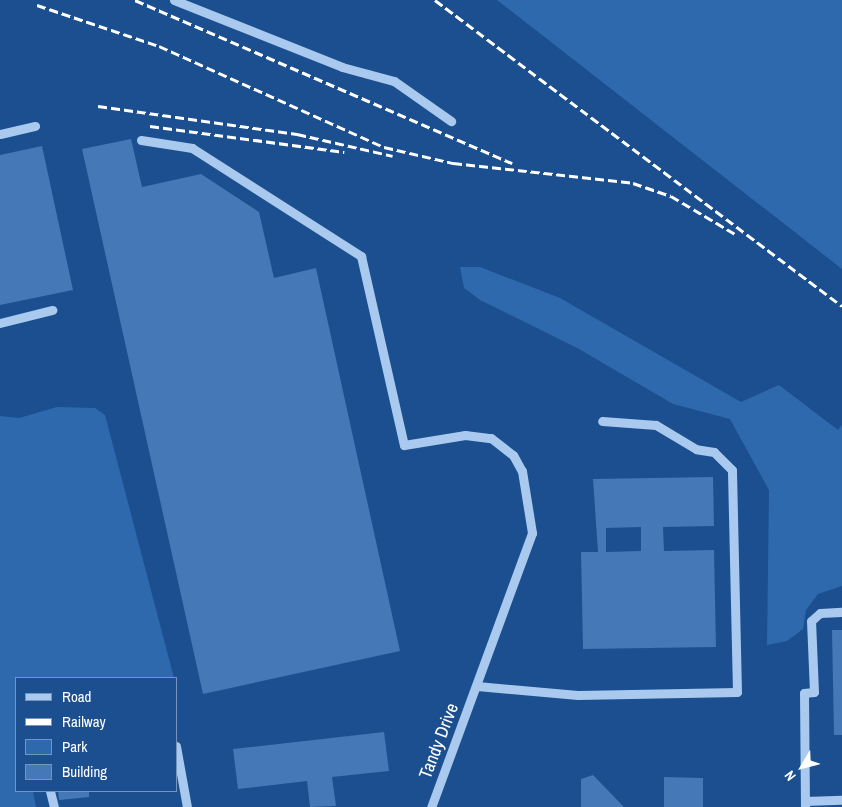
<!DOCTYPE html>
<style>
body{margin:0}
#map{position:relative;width:842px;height:807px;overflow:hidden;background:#1b4f8f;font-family:"Archivo Narrow",sans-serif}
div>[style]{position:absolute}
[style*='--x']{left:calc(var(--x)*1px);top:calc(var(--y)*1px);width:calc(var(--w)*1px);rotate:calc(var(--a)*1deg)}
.green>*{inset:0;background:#2e69ad}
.building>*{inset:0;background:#4478b7}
.minor>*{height:9px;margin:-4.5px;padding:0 4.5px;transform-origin:4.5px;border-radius:4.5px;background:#a9c9ee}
.rail>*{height:3px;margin-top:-1.5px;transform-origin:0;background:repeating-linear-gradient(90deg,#fff 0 9px,transparent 0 13px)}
span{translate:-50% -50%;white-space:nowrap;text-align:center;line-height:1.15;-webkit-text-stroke:4px #1b4f8f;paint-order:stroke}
.street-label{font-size:18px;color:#fff}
.legend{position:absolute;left:15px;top:677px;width:162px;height:115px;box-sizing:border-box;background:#1b4f8f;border:1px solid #7695bc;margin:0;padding:6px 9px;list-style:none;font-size:15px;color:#fff}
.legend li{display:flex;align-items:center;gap:10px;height:25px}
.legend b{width:25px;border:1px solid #7695bc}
.north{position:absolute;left:777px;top:742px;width:50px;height:50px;-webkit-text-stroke:4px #1b4f8f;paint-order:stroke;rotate:233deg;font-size:14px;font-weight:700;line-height:20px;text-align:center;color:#fff}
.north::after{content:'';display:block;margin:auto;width:18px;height:22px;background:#fff;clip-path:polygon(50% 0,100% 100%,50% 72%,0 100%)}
</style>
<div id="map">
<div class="green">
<div style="clip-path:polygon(497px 0,842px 0,842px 269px)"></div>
<div style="clip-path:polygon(460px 267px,480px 267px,560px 298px,741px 402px,779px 385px,838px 430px,842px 425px,842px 586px,818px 594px,806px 610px,803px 629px,787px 641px,767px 645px,769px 490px,730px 419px,673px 404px,579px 349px,480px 300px,464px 288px)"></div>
<div style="clip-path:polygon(57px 407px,95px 408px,105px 415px,174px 678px,16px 678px,16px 791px,33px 791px,36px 807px,0 807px,0 416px,19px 418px)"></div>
</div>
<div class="building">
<div style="clip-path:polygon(131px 139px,142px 187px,201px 174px,259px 212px,274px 278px,316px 268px,400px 651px,203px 694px,82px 149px)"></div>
<div style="clip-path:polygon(42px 146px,73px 290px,0 305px,0 155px)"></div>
<div style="clip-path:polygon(evenodd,713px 477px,714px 526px,663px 527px,664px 551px,714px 550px,716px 647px,583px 649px,581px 552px,598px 552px,593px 479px,713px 477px,641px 527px,641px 551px,606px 552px,606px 528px,641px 527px)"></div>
<div style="clip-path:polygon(832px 630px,842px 630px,842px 735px,834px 735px)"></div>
<div style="clip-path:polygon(384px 732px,389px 771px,332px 777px,336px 806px,310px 807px,307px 781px,238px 789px,233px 749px)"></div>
<div style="clip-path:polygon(593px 775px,624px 807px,581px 807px,581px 779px)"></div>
<div style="clip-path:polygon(664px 777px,703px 778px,703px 807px,664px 807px)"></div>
<div style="clip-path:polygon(58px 791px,89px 791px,89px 797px,59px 800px)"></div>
</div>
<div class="minor">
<div style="--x:174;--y:0;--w:181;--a:21.7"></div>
<div style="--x:342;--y:67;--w:54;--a:15.1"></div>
<div style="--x:394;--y:81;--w:70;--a:35.1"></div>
<div style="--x:0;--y:134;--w:36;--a:-13"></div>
<div style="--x:141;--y:140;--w:52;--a:8.9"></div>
<div style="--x:192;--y:148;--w:201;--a:32.6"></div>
<div style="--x:361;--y:256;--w:194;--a:77.2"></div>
<div style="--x:404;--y:445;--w:62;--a:-9.3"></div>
<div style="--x:465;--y:435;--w:26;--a:7"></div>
<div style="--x:491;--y:438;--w:28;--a:38"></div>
<div style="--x:513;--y:455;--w:18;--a:61"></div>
<div style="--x:522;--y:471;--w:63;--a:80.8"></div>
<div style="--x:532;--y:533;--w:292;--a:110.2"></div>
<div style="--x:0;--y:323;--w:54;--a:-14"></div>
<div style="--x:477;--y:686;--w:101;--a:5.1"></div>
<div style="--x:578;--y:695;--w:159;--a:-1.1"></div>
<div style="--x:737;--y:692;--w:222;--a:-91.3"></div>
<div style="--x:732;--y:470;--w:25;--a:-135"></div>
<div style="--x:714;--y:452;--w:18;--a:-171"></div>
<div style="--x:696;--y:449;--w:47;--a:-149"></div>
<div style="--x:656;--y:425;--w:54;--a:-175.8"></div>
<div style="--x:176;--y:746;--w:62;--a:79.8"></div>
<div style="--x:50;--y:791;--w:16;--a:76"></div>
<div style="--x:805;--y:801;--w:37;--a:-2"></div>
<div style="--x:805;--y:807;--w:114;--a:-90.5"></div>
<div style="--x:804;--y:693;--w:10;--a:-6"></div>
<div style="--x:814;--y:692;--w:71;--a:-92.4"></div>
<div style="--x:811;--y:621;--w:12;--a:-42"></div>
<div style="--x:820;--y:613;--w:22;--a:-3"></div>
</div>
<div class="rail">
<div style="--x:135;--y:0;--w:411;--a:23.4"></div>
<div style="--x:435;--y:0;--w:509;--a:36.94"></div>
<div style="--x:37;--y:5;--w:129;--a:18.6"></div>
<div style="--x:159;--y:46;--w:247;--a:24.2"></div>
<div style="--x:384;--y:147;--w:71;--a:13.1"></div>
<div style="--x:453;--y:163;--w:181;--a:6.3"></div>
<div style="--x:633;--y:183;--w:40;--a:18.9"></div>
<div style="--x:671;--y:196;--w:74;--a:30.7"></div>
<div style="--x:98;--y:106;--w:201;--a:8"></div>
<div style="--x:297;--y:134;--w:98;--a:12.9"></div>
<div style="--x:150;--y:126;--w:196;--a:7.6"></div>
</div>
<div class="street-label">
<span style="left:439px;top:741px;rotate:-69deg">Tandy Drive</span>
</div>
<ul class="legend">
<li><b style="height:6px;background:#a9c9ee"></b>Road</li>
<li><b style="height:6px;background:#fff"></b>Railway</li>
<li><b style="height:14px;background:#2e69ad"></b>Park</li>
<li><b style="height:14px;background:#4478b7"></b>Building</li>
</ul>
<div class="north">N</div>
</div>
